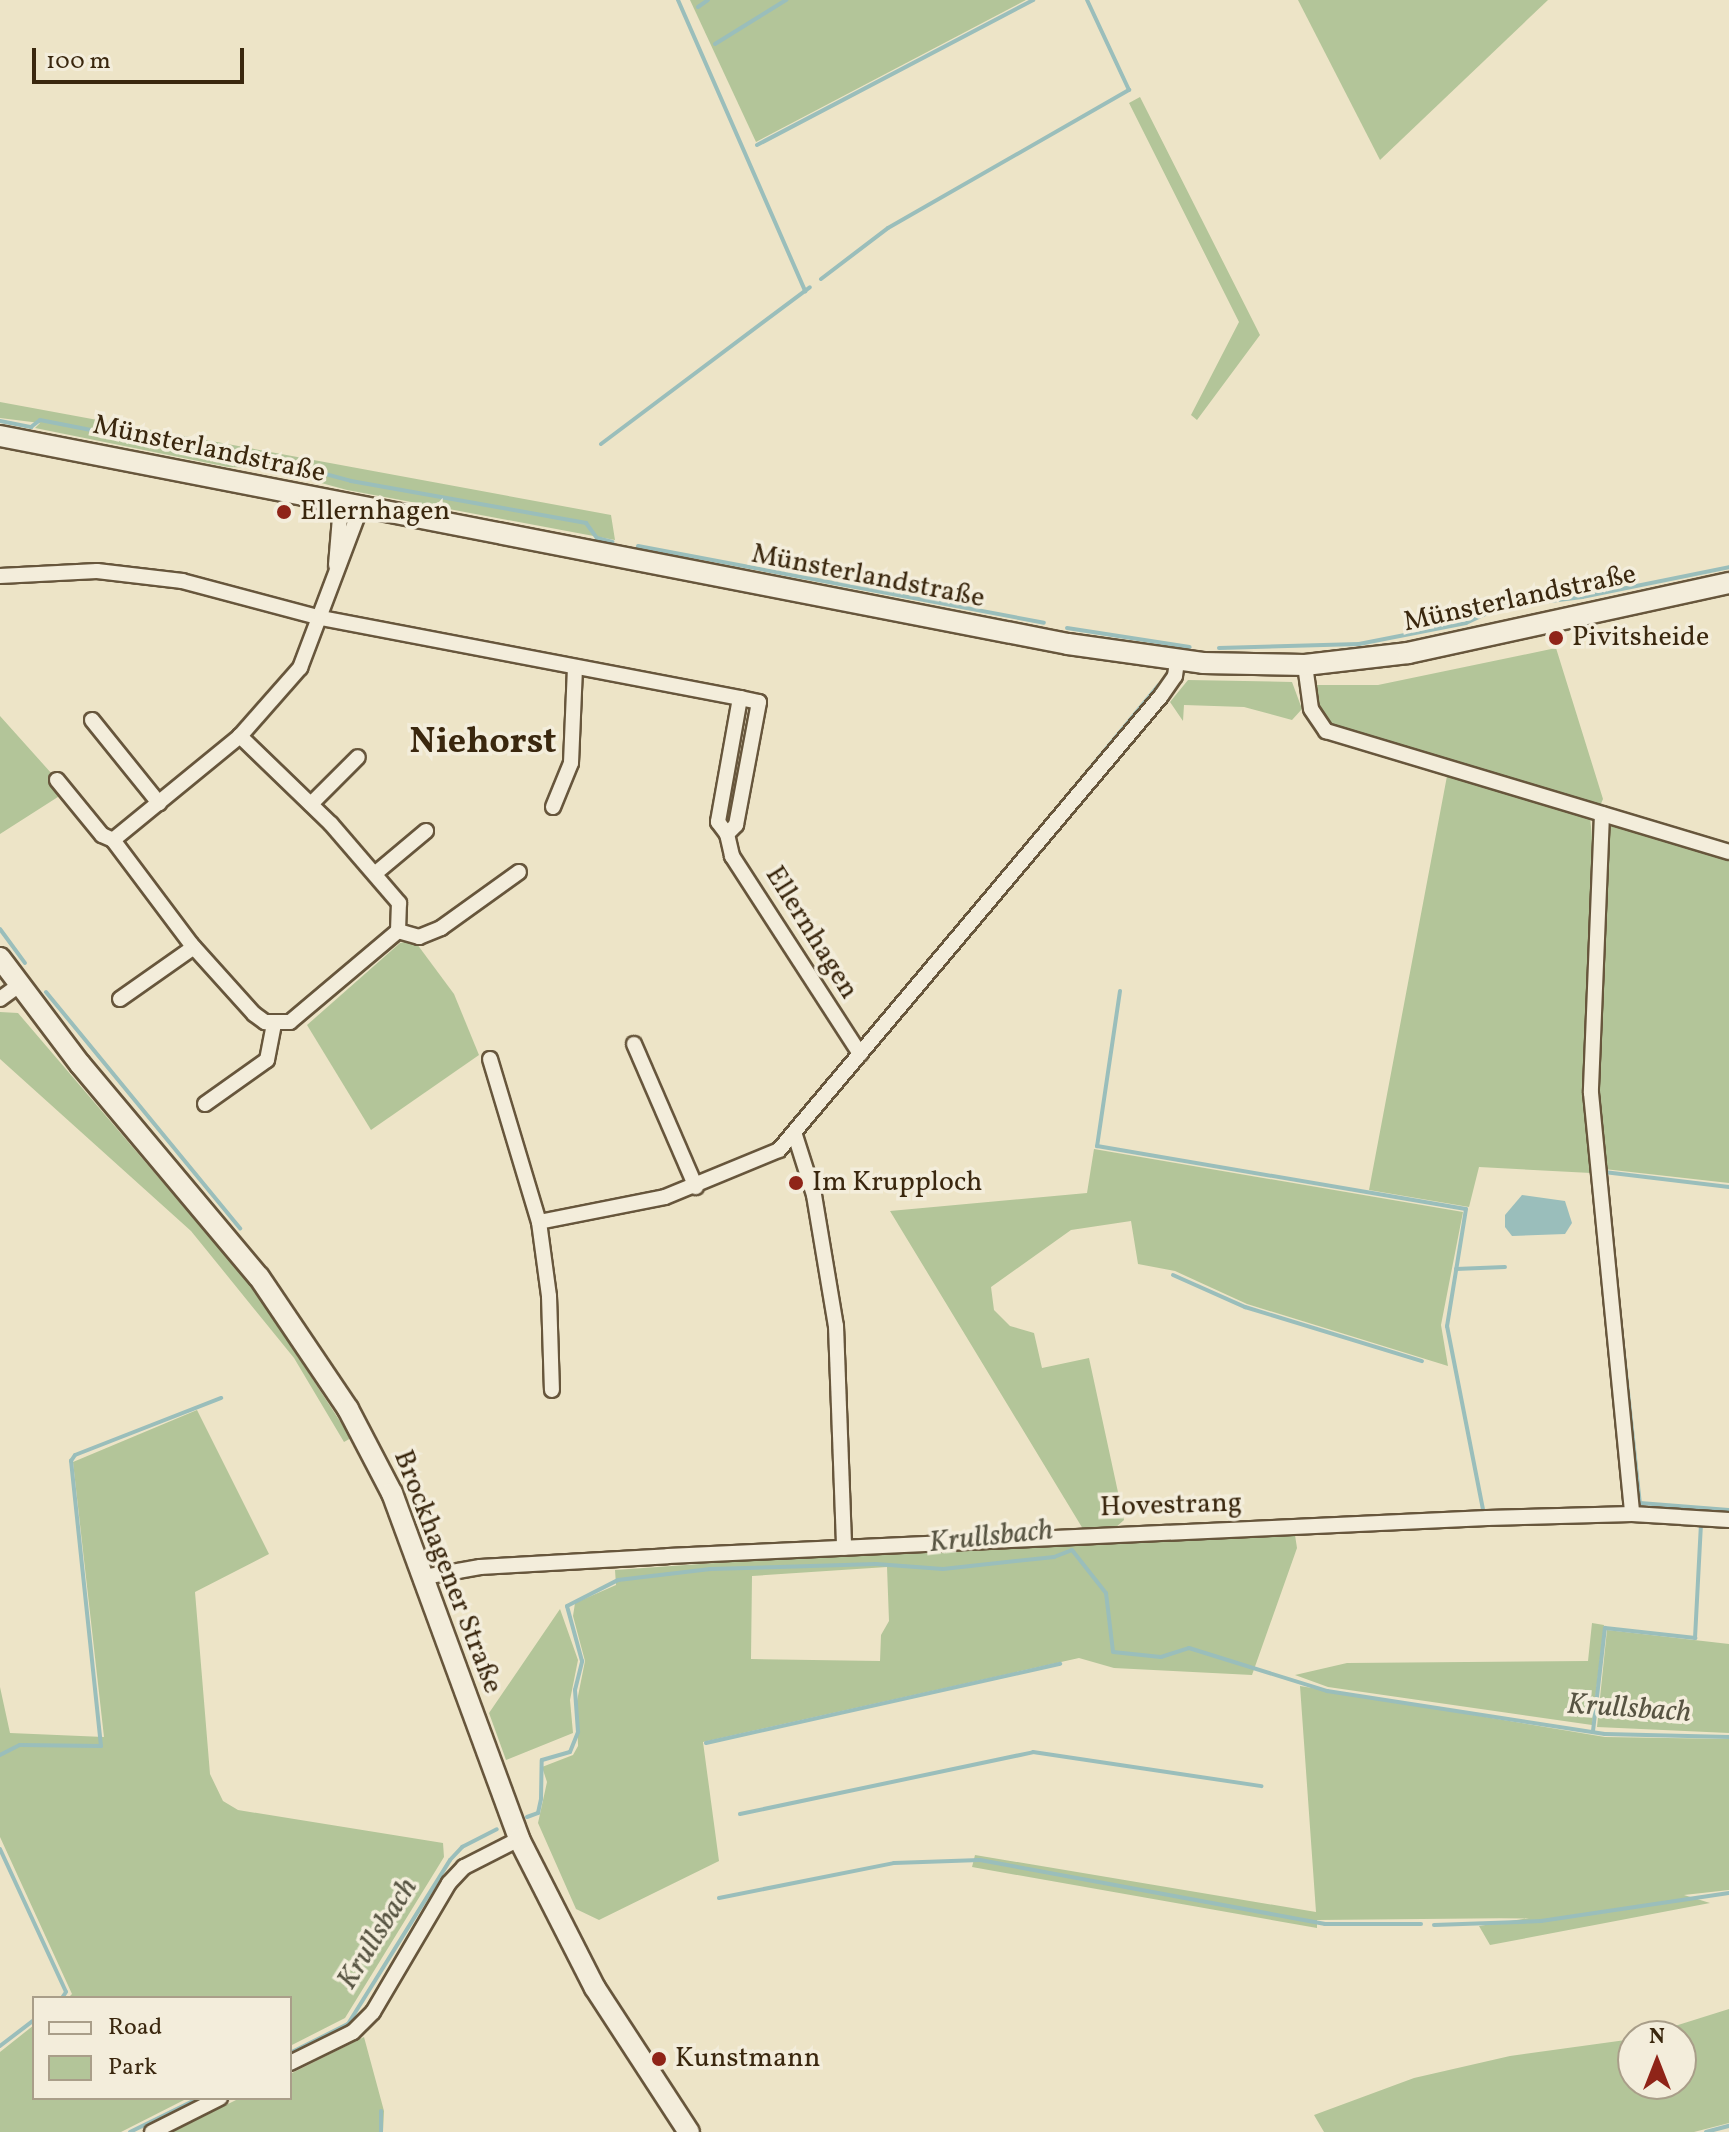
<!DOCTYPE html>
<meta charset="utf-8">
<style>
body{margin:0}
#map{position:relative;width:1729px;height:2132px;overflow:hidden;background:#ede4c7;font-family:Vollkorn,serif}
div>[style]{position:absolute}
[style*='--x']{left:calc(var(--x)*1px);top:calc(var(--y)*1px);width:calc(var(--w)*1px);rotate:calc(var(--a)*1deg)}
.green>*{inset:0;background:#b3c599}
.water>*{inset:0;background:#9abebb}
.stream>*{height:4px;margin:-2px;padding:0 2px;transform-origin:2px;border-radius:2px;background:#9abebb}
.roads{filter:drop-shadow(2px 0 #67563c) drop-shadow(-2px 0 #67563c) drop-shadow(0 2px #67563c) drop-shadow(0 -2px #67563c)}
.minor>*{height:14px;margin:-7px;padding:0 7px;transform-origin:7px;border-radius:7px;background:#f3eddb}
.secondary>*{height:20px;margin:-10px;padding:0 10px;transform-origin:10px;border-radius:10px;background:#f3eddb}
.dots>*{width:22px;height:22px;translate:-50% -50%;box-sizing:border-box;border:4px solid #f3eddb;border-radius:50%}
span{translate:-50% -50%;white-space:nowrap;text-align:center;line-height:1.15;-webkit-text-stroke:7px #f3eddb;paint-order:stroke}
.street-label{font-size:28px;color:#3a270e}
.poi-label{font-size:28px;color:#3a270e}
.left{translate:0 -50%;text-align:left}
.water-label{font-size:30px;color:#575442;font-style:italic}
.district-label{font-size:36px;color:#3a270e;font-weight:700}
.legend{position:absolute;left:32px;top:1996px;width:260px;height:104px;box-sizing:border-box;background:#f3eddb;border:2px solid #a99e89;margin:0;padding:10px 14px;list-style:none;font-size:24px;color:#3a270e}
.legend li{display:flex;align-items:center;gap:16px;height:40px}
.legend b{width:40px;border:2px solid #a99e89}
.north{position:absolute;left:1617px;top:2020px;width:80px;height:80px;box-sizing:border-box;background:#f3eddb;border:2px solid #a99e89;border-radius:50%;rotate:0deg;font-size:22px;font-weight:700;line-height:32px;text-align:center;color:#3a270e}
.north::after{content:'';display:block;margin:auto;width:28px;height:36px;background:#8f2418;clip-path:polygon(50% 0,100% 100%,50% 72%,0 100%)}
.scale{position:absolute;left:32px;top:48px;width:212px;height:36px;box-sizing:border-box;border:4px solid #3a270e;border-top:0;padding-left:10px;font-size:24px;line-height:28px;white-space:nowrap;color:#3a270e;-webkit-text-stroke:6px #f3eddb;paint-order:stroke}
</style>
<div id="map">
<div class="green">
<div style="clip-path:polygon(690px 0,1026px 0,756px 142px)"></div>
<div style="clip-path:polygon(1298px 0,1548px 0,1380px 160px)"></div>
<div style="clip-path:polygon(1140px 97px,1260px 335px,1197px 420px,1191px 415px,1239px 322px,1129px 103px)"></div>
<div style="clip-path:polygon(0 402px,611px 515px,615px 540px,347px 490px,266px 468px,228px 467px,35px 428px,40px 423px,0 418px)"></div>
<div style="clip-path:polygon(1556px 648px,1603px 799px,1600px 806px,1330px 726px,1318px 709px,1317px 685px,1378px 685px)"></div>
<div style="clip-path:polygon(1188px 680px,1292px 682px,1302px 709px,1292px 720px,1244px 707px,1184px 705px,1183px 721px,1170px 702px)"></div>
<div style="clip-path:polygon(0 716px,52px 774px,48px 778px,61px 795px,0 834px)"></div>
<div style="clip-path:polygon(1447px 776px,1590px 817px,1592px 837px,1583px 1093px,1591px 1173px,1479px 1167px,1469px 1207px,1369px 1190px)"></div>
<div style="clip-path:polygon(1610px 822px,1729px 859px,1729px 1183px,1604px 1169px,1598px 1095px,1604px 826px)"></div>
<div style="clip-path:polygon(414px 940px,454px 994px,479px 1055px,371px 1130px,307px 1025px,400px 943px)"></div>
<div style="clip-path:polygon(0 1012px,18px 1013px,253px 1288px,351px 1438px,344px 1442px,294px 1358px,191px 1231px,0 1059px)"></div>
<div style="clip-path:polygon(1094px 1149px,1463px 1212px,1441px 1325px,1448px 1366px,1247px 1304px,1175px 1271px,1138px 1264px,1131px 1221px,1071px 1230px,991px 1287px,994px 1310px,1010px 1326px,1034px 1333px,1042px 1368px,1089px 1358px,1124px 1520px,1115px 1528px,1083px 1529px,890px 1211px,1087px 1193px)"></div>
<div style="clip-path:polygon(197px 1410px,269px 1554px,195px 1592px,210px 1774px,223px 1801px,238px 1810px,443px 1843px,444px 1857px,345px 2018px,290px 2046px,290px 1998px,68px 1998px,72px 1994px,0 1837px,0 1687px,10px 1733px,104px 1737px,73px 1462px)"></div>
<div style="clip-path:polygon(evenodd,1295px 1535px,1297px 1548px,1252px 1675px,1114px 1668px,1079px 1658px,703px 1742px,719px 1861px,599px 1920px,576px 1909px,538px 1823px,547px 1782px,542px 1767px,573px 1755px,578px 1746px,577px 1701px,585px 1661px,573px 1616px,575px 1603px,616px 1585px,615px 1570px,843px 1554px,1295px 1535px,887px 1567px,889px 1621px,881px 1635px,880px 1661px,751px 1659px,752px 1576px,887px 1567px)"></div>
<div style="clip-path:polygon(560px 1609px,578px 1660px,570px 1700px,573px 1733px,506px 1760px,489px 1713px)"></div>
<div style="clip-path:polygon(1592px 1623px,1604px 1625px,1592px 1725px,1328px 1687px,1295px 1675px,1347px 1663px,1588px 1661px)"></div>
<div style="clip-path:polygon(1607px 1630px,1729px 1644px,1729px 1733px,1597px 1727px)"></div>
<div style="clip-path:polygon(1300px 1686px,1605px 1737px,1729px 1739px,1729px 1890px,1684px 1895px,1710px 1903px,1490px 1945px,1479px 1926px,1529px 1918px,1317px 1920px,1317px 1928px,972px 1867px,975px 1855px,1316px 1912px)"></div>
<div style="clip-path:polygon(1729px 2009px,1729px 2123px,1694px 2132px,1324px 2132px,1314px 2115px,1414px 2078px,1510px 2056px,1633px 2039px,1633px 2084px,1681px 2084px,1681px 2036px,1643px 2036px)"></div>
<div style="clip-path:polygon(34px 2025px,34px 2098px,188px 2098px,121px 2132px,0 2132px,0 2052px)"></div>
<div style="clip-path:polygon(364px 2037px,384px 2111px,383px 2132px,172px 2132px,240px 2098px,290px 2098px,290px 2074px)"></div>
</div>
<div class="water">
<div style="clip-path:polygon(1522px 1195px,1565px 1201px,1572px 1223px,1565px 1234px,1512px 1236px,1505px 1227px,1505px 1215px)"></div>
</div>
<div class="stream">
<div style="--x:678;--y:0;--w:318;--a:66.4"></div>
<div style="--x:698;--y:7;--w:12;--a:-35"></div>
<div style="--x:715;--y:44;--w:84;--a:-31.8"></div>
<div style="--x:757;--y:145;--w:312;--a:-27.7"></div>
<div style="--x:821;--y:279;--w:84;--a:-37.3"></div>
<div style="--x:888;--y:228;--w:278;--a:-29.8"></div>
<div style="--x:1129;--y:90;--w:99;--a:-115"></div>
<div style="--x:0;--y:421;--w:32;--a:11"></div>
<div style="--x:31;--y:427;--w:11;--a:-38"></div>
<div style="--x:40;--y:420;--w:193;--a:11.1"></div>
<div style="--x:229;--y:457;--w:37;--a:2"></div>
<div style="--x:266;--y:458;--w:88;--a:15.1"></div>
<div style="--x:351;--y:481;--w:239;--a:10.1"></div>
<div style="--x:586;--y:523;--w:19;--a:54"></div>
<div style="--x:597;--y:538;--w:16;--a:14"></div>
<div style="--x:601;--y:444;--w:261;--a:-36.9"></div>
<div style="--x:638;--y:546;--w:413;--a:10.7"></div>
<div style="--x:1067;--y:628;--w:124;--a:8.8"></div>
<div style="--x:1219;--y:648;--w:140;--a:-1.6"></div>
<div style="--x:1359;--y:644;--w:109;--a:-11.1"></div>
<div style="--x:1466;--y:623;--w:38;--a:-25"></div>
<div style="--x:1501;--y:607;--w:82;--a:-7"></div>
<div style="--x:1582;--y:597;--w:150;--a:-11.5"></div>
<div style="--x:1000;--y:877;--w:249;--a:-50.4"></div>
<div style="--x:0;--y:929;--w:42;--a:53.7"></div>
<div style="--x:1120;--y:991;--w:157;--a:98.4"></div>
<div style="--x:1097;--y:1146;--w:374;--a:9.7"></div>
<div style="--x:1466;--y:1209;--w:119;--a:99.2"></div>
<div style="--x:1447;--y:1326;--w:187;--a:78.9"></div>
<div style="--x:46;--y:992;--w:306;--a:50.6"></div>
<div style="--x:1605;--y:1176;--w:4;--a:-104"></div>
<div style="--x:1604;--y:1172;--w:126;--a:6.8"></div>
<div style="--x:1456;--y:1269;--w:49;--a:-2.3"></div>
<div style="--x:1173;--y:1275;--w:79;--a:24"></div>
<div style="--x:1245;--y:1307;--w:185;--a:17"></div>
<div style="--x:1619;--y:1308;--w:196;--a:83.9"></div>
<div style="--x:1640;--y:1503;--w:89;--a:4.5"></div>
<div style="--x:1593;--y:1731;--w:104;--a:-83.4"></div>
<div style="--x:1605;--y:1628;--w:91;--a:6.3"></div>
<div style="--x:1695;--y:1638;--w:114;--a:-87"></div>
<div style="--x:706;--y:1743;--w:363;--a:-12.6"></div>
<div style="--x:0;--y:1755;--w:22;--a:-27"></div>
<div style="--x:20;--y:1745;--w:81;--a:0.7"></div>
<div style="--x:101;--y:1746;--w:287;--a:-96"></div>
<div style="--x:71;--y:1461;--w:7;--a:-56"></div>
<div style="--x:75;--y:1455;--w:157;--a:-21.3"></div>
<div style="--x:740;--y:1814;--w:299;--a:-11.9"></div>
<div style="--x:1033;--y:1752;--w:231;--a:8.5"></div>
<div style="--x:527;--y:1817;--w:12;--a:-20"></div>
<div style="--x:538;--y:1813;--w:14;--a:-78"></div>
<div style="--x:541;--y:1799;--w:39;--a:-89"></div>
<div style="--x:542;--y:1760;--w:29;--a:-16"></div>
<div style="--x:570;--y:1752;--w:22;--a:-68"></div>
<div style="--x:578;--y:1732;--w:42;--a:-94.1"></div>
<div style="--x:575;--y:1690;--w:30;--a:-76"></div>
<div style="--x:582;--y:1661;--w:57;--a:-105.3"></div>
<div style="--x:567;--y:1606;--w:57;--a:-27"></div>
<div style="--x:618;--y:1580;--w:93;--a:-6.8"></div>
<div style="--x:710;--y:1569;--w:166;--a:-1.7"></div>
<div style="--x:876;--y:1564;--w:67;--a:4.3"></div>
<div style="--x:943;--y:1569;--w:112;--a:-6.2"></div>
<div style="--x:1054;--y:1557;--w:19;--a:-21"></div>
<div style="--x:1072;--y:1550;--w:55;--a:51.7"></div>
<div style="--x:1106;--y:1593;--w:59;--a:83.2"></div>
<div style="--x:1113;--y:1652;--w:48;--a:5.9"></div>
<div style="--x:1161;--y:1657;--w:29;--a:-18"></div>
<div style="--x:1189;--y:1648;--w:145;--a:17.3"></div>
<div style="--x:1327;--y:1691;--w:281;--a:8.8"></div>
<div style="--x:1605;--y:1734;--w:124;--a:1.4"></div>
<div style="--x:0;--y:1849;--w:157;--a:65.2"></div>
<div style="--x:66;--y:1992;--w:7;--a:124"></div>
<div style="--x:719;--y:1898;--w:178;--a:-11.3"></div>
<div style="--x:894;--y:1863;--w:86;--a:-2"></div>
<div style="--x:980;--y:1860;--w:351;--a:10.5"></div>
<div style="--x:1325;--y:1924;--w:96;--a:0"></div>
<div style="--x:1434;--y:1925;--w:107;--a:-2.1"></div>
<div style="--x:1541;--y:1921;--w:190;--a:-8.5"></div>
<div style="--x:0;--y:2046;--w:43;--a:-37.4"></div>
<div style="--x:290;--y:2053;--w:65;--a:-26.6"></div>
<div style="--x:348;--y:2024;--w:193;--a:-58.1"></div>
<div style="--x:450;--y:1860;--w:18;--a:-47"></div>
<div style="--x:462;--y:1847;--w:39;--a:-27"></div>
<div style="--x:130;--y:2132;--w:77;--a:-26.2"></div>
<div style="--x:381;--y:2132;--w:21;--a:-90"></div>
<div style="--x:1706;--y:2132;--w:24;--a:-15"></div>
</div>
<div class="roads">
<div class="minor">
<div style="--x:336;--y:565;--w:59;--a:-85.2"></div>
<div style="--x:0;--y:576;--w:97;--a:-3"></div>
<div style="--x:97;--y:571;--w:86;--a:6.7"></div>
<div style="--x:182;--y:581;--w:144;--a:14.9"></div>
<div style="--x:321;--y:618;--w:427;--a:10.8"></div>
<div style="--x:740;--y:698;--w:126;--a:100.1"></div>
<div style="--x:718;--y:822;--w:15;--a:53"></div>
<div style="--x:727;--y:834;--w:13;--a:-45"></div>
<div style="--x:736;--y:825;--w:125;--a:-79.4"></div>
<div style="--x:759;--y:702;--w:19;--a:-168"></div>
<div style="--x:1305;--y:665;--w:44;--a:82.2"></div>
<div style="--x:1311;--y:709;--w:27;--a:56"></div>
<div style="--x:1326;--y:731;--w:421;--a:16.7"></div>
<div style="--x:92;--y:720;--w:107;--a:51.1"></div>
<div style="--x:57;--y:780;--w:71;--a:50.7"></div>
<div style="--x:102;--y:835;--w:12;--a:24"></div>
<div style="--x:113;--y:840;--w:130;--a:53.1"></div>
<div style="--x:191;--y:944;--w:94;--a:48"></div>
<div style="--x:254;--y:1014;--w:14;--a:36"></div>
<div style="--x:265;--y:1022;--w:25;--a:0"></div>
<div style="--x:290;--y:1022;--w:141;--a:-40.1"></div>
<div style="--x:398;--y:931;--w:28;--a:-88"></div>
<div style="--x:399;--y:903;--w:104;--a:-130.7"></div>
<div style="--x:331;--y:824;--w:127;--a:-136"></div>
<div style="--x:311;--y:804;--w:66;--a:-45"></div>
<div style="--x:553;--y:807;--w:48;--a:-67.8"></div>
<div style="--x:571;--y:763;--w:96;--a:-87.6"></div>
<div style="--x:1602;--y:814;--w:279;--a:92.3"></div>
<div style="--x:1591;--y:1093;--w:423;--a:84.4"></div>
<div style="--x:727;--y:834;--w:23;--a:77"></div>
<div style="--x:732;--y:856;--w:236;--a:57.1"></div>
<div style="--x:113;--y:840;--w:164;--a:-39.3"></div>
<div style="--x:240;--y:736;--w:91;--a:-48.6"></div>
<div style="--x:300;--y:668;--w:170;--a:-69.3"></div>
<div style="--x:377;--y:872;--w:64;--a:-39.9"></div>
<div style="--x:398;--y:931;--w:22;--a:16"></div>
<div style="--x:419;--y:937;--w:24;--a:-22"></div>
<div style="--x:441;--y:928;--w:96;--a:-35.7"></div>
<div style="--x:0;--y:999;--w:24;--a:-36"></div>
<div style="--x:120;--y:999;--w:90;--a:-35.1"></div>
<div style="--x:634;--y:1044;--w:156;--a:66.6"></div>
<div style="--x:490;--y:1059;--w:170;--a:73.3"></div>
<div style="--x:539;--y:1222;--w:75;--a:82.3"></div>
<div style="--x:549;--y:1296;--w:94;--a:88.2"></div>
<div style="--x:205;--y:1104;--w:76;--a:-35.4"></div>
<div style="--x:267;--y:1060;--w:38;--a:-79"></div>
<div style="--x:795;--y:1135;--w:63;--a:72.4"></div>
<div style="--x:814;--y:1195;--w:133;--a:80.5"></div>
<div style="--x:836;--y:1326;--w:222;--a:87.9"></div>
<div style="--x:539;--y:1222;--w:128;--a:-11.2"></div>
<div style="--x:665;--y:1197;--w:123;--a:-22.4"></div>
<div style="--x:779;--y:1150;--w:593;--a:-49.92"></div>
<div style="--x:1161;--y:696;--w:24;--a:-55"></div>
<div style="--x:1175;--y:676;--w:15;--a:-82"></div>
<div style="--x:424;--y:1577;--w:57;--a:-10.1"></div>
<div style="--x:480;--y:1567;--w:188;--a:-3.3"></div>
<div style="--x:668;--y:1556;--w:820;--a:-2.66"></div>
<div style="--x:1487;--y:1518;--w:145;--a:-1.6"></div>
<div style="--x:1632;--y:1514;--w:97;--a:3.5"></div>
<div style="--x:290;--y:2063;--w:70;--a:-26.2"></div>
<div style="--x:353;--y:2032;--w:28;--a:-45"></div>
<div style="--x:373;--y:2012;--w:150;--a:-59.5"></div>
<div style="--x:449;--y:1883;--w:22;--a:-47"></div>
<div style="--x:464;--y:1867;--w:62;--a:-27"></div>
<div style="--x:152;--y:2132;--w:76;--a:-26.6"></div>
</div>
<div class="secondary">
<div style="--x:0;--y:436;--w:1088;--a:11.02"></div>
<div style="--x:1068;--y:644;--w:136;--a:8"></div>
<div style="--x:1203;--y:663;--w:102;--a:1.1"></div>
<div style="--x:1305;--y:665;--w:104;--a:-6.6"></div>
<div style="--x:1408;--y:653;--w:329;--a:-12.3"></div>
<div style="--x:0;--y:958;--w:133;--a:53"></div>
<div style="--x:80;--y:1064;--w:278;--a:50"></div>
<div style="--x:259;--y:1277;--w:159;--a:56"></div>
<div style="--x:348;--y:1409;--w:95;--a:62.4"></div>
<div style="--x:392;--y:1493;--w:369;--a:69.8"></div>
<div style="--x:519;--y:1839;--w:167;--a:63"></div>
<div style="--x:595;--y:1988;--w:172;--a:56.9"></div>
</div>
</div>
<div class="dots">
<div style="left:284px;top:512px;background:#8f2418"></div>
<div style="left:1556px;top:638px;background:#8f2418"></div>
<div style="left:796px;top:1183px;background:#8f2418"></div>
<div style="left:659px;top:2059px;background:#8f2418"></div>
</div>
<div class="street-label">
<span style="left:209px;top:450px;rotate:12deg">Münsterlandstraße</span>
<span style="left:868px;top:577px;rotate:11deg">Münsterlandstraße</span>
<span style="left:1520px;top:599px;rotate:-12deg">Münsterlandstraße</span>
<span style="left:811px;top:933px;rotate:58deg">Ellernhagen</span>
<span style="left:1171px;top:1506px;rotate:-2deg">Hovestrang</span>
<span style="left:447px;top:1572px;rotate:69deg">Brockhagener Straße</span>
</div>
<div class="poi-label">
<span class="left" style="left:300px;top:512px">Ellernhagen</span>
<span class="left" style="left:1572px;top:638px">Pivitsheide</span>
<span class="left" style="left:812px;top:1183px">Im Krupploch</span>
<span class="left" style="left:675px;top:2059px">Kunstmann</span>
</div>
<div class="water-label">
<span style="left:991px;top:1537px;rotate:-6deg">Krullsbach</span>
<span style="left:1629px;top:1709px;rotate:4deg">Krullsbach</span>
<span style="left:378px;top:1934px;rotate:-58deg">Krullsbach</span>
</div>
<div class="district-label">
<span style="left:483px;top:744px">Niehorst</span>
</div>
<ul class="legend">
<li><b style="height:10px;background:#f3eddb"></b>Road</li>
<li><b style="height:22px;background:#b3c599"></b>Park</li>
</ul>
<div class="north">N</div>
<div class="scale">100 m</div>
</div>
